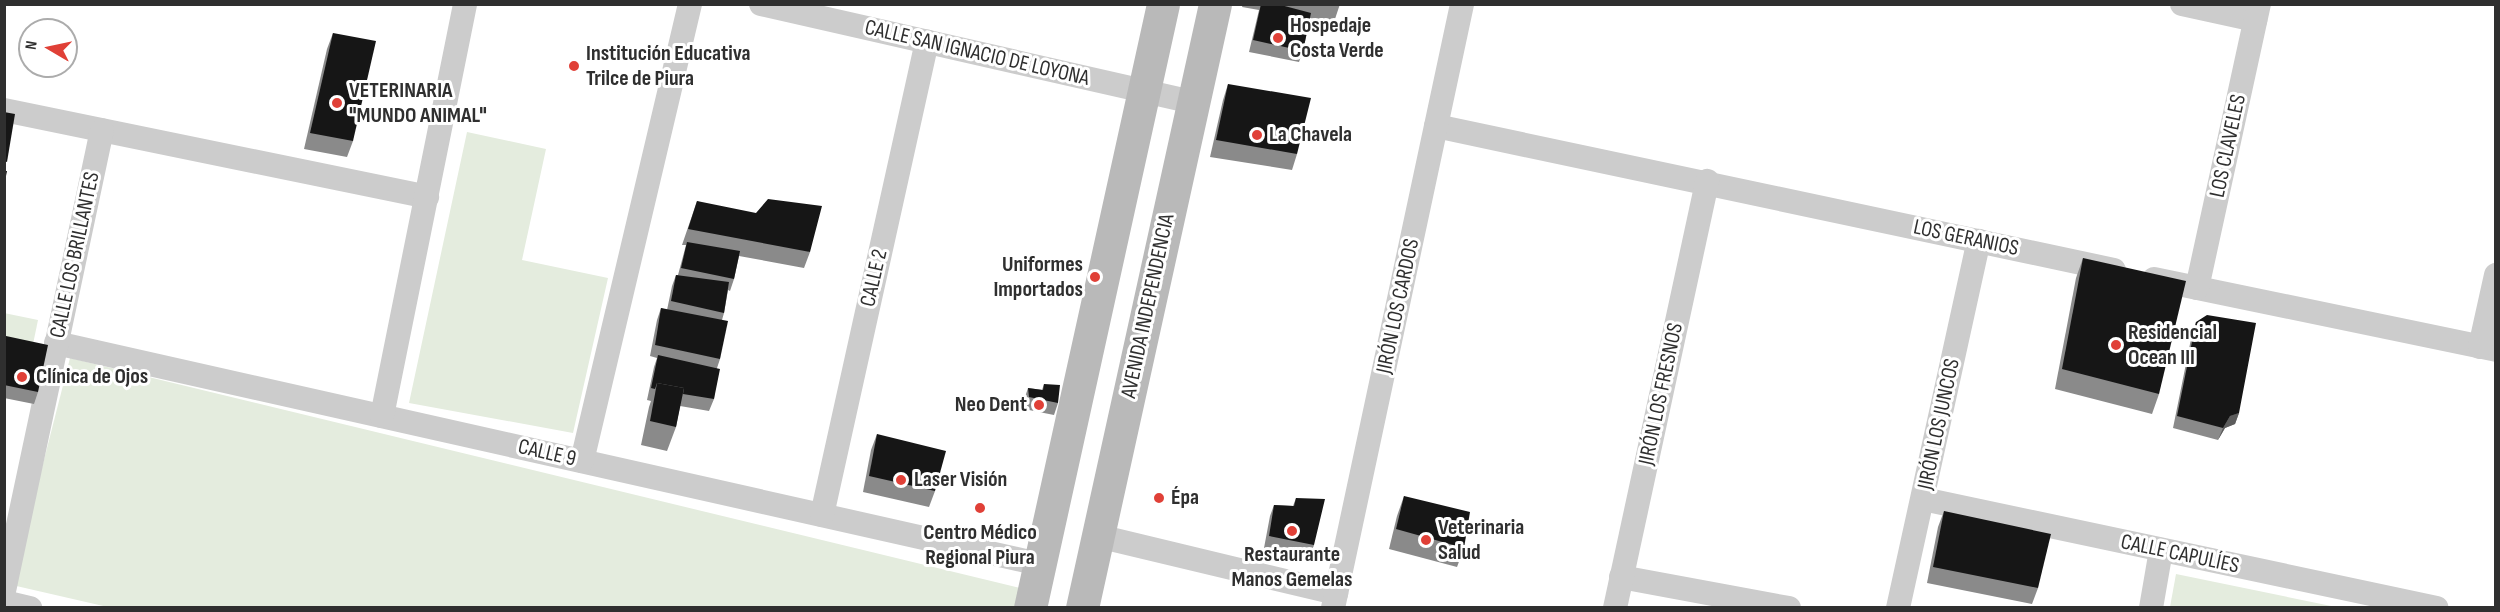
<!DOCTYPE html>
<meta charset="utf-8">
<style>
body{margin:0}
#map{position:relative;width:2500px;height:612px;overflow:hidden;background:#fff;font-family:"Sofia Sans Condensed",sans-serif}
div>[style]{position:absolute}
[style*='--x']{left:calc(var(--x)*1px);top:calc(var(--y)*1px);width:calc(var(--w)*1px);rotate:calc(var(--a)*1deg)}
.green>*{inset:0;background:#e4ecde}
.street>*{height:24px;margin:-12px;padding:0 12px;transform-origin:12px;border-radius:12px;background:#ccc}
.secondary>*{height:33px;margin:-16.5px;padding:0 16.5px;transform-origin:16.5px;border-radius:16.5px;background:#b9b9b9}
.wall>*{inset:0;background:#8a8a8a}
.shaded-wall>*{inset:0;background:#5c5c5c}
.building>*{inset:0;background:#161616}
.dots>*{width:16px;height:16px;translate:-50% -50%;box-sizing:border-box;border:3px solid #fff;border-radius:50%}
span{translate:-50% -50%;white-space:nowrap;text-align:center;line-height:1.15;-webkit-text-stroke:6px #fff;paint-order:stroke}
.poi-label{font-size:22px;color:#2f2f2f;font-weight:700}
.left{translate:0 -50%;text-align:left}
.right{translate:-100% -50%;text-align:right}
.street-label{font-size:22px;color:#2f2f2f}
.frame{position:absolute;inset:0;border:6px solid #2f2f2f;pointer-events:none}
.north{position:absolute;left:18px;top:18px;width:60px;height:60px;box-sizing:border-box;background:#fff;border:2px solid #acacac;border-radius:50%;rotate:279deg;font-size:16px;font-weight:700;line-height:24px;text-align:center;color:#2f2f2f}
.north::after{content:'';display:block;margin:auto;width:21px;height:27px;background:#e04037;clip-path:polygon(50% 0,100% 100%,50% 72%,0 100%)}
</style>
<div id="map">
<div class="green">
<div style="clip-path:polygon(467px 132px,546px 149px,522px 260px,608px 278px,573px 433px,409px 403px)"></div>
<div style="clip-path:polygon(4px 313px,38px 320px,32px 349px,5px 344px)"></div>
<div style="clip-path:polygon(70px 358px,1024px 589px,1019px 608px,112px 608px,12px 585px)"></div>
<div style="clip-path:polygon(2176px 574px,2336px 607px,2170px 607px)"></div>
</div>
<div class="street">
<div style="--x:761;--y:4;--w:443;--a:12.8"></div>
<div style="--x:2182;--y:4;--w:75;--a:12.4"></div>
<div style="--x:4;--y:110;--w:432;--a:11.6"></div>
<div style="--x:1436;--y:126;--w:693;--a:11.99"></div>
<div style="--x:2154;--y:279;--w:349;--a:11.7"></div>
<div style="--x:2197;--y:288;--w:291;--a:-77.7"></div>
<div style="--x:56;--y:343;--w:1008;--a:12.67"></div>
<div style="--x:2480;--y:347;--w:74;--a:-77.5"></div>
<div style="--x:382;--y:416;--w:420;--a:-78.6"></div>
<div style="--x:582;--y:461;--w:470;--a:-76.7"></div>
<div style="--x:1923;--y:499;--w:525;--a:11.97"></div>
<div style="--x:822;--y:515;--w:485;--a:-77.5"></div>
<div style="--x:1098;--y:536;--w:245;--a:13.5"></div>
<div style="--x:1621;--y:577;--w:171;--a:10.5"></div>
<div style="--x:4;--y:591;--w:471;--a:-78"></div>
<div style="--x:4;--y:602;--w:27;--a:13"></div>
<div style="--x:1333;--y:608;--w:618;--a:-77.94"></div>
<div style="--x:1615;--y:608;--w:437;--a:-77.8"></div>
<div style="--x:1898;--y:608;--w:376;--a:-77.6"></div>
<div style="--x:2151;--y:608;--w:59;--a:-80.2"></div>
</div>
<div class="secondary">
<div style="--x:1030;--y:608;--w:618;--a:-77.58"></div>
<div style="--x:1082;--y:608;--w:618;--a:-77.58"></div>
</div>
<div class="wall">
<div style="clip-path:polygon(1243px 4px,1340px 4px,1334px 22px,1310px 18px,1303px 51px,1299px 62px,1249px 52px,1259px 10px,1242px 7px)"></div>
<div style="clip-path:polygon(333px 33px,353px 141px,347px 157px,304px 149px,327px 49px)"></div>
<div style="clip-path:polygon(1228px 84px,1297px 154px,1292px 170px,1210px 157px,1223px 100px)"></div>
<div style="clip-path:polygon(697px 201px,810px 252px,804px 268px,739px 256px,734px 279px,730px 291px,728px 290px,724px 313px,722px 320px,720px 359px,717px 368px,714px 399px,709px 411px,680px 406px,676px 427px,667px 451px,641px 445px,649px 407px,651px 401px,647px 400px,654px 367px,657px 358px,650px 356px,657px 320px,661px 308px,667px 310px,672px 286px,676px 275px,678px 275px,686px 245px,682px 245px)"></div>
<div style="clip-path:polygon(2083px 258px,2159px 394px,2152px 414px,2055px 389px,2076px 278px)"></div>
<div style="clip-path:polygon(2196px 322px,2239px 413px,2235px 424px,2225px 428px,2218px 440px,2173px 428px,2192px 334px)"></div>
<div style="clip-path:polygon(6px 336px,38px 392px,34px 404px,4px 398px,4px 339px)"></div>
<div style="clip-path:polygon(1044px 384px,1058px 403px,1054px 415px,1024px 409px,1024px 400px,1028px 388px,1042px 390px)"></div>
<div style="clip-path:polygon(877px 434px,935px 491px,929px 507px,863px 492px,871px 450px)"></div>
<div style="clip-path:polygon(1404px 496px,1464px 548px,1457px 567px,1389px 549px,1397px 516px)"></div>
<div style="clip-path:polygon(1296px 498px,1314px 545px,1310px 557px,1264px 548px,1270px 516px,1274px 505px,1293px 506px)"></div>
<div style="clip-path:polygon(1944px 511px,2038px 588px,2032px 604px,1927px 583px,1938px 527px)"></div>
</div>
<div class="shaded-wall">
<div style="clip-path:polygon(2239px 413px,2235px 424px,2225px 428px,2218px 440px,2223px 428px,2230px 416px)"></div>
</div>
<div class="building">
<div style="clip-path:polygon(1261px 4px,1277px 4px,1311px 13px,1303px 51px,1253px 40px)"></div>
<div style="clip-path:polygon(333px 33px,376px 41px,353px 141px,310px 133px)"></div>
<div style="clip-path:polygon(1228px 84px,1311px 98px,1297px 154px,1216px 140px)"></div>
<div style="clip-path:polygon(4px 112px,15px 114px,7px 162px,4px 161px)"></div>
<div style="clip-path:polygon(4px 171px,7px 171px,4px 186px)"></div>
<div style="clip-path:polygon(768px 199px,822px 206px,810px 252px,688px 229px,697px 201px,756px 213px)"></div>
<div style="clip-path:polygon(687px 242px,740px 251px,734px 279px,681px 268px)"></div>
<div style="clip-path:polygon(2083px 258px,2186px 281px,2159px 394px,2062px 369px)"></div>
<div style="clip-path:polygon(676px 275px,729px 282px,724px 313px,671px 301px)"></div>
<div style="clip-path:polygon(661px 308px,728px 321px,720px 359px,655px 345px)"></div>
<div style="clip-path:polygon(2207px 315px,2256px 323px,2239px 413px,2230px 416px,2223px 428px,2177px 416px,2196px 322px)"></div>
<div style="clip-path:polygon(6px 336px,48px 345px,38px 392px,4px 385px,4px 341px)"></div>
<div style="clip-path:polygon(658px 355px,720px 369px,714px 399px,683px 394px,684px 388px,657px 383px,655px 389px,651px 388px)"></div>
<div style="clip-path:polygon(657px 383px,684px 388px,676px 427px,650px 421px)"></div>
<div style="clip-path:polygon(1044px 384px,1060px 385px,1058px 403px,1029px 397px,1028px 388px,1043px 390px)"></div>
<div style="clip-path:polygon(877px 434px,946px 451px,935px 491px,869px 476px)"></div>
<div style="clip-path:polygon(1404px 496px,1470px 512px,1464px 548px,1396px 529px)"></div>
<div style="clip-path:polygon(1296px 498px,1325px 499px,1314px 545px,1269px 536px,1274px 505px,1294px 506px)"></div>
<div style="clip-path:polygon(1944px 511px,2051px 534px,2038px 588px,1933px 567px)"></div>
</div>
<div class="dots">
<div style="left:1278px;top:38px;background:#e04037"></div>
<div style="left:574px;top:66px;background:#e04037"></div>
<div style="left:337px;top:103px;background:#e04037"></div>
<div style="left:1257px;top:135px;background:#e04037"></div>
<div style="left:1095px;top:277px;background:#e04037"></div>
<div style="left:2116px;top:345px;background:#e04037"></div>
<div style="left:22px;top:377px;background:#e04037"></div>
<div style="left:1039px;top:405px;background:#e04037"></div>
<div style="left:901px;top:480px;background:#e04037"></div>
<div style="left:1159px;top:498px;background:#e04037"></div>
<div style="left:980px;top:508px;background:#e04037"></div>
<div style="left:1292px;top:531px;background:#e04037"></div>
<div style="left:1426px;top:540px;background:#e04037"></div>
</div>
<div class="poi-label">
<span class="left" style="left:1290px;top:38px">Hospedaje<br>Costa Verde</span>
<span class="left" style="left:586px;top:66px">Institución Educativa<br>Trilce de Piura</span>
<span class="left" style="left:349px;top:103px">VETERINARIA<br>"MUNDO ANIMAL"</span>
<span class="left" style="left:1269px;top:135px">La Chavela</span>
<span class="right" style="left:1083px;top:277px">Uniformes<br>Importados</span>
<span class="left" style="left:2128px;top:345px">Residencial<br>Ocean III</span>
<span class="left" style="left:36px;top:377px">Clínica de Ojos</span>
<span class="right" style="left:1027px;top:405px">Neo Dent</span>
<span class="left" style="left:914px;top:480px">Laser Visión</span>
<span class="left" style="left:1171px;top:498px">Épa</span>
<span class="left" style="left:1438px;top:540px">Veterinaria<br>Salud</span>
<span style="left:980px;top:545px">Centro Médico<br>Regional Piura</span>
<span style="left:1292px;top:567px">Restaurante<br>Manos Gemelas</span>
</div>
<div class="street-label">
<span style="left:977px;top:53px;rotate:13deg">CALLE SAN IGNACIO DE LOYONA</span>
<span style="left:2228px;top:146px;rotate:-78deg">LOS CLAVELES</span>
<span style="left:1966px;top:238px;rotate:12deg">LOS GERANIOS</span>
<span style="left:75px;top:255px;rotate:-78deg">CALLE LOS BRILLANTES</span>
<span style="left:874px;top:278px;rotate:-77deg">CALLE 2</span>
<span style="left:1148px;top:306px;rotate:-78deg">AVENIDA INDEPENDENCIA</span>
<span style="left:1398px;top:306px;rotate:-78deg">JIRÓN LOS CARDOS</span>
<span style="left:1661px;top:394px;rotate:-78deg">JIRÓN LOS FRESNOS</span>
<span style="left:1939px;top:424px;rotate:-78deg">JIRÓN LOS JUNCOS</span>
<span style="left:547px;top:453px;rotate:13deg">CALLE 9</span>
<span style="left:2180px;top:554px;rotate:12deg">CALLE CAPULÍES</span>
</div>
<div class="frame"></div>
<div class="north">N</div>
</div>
